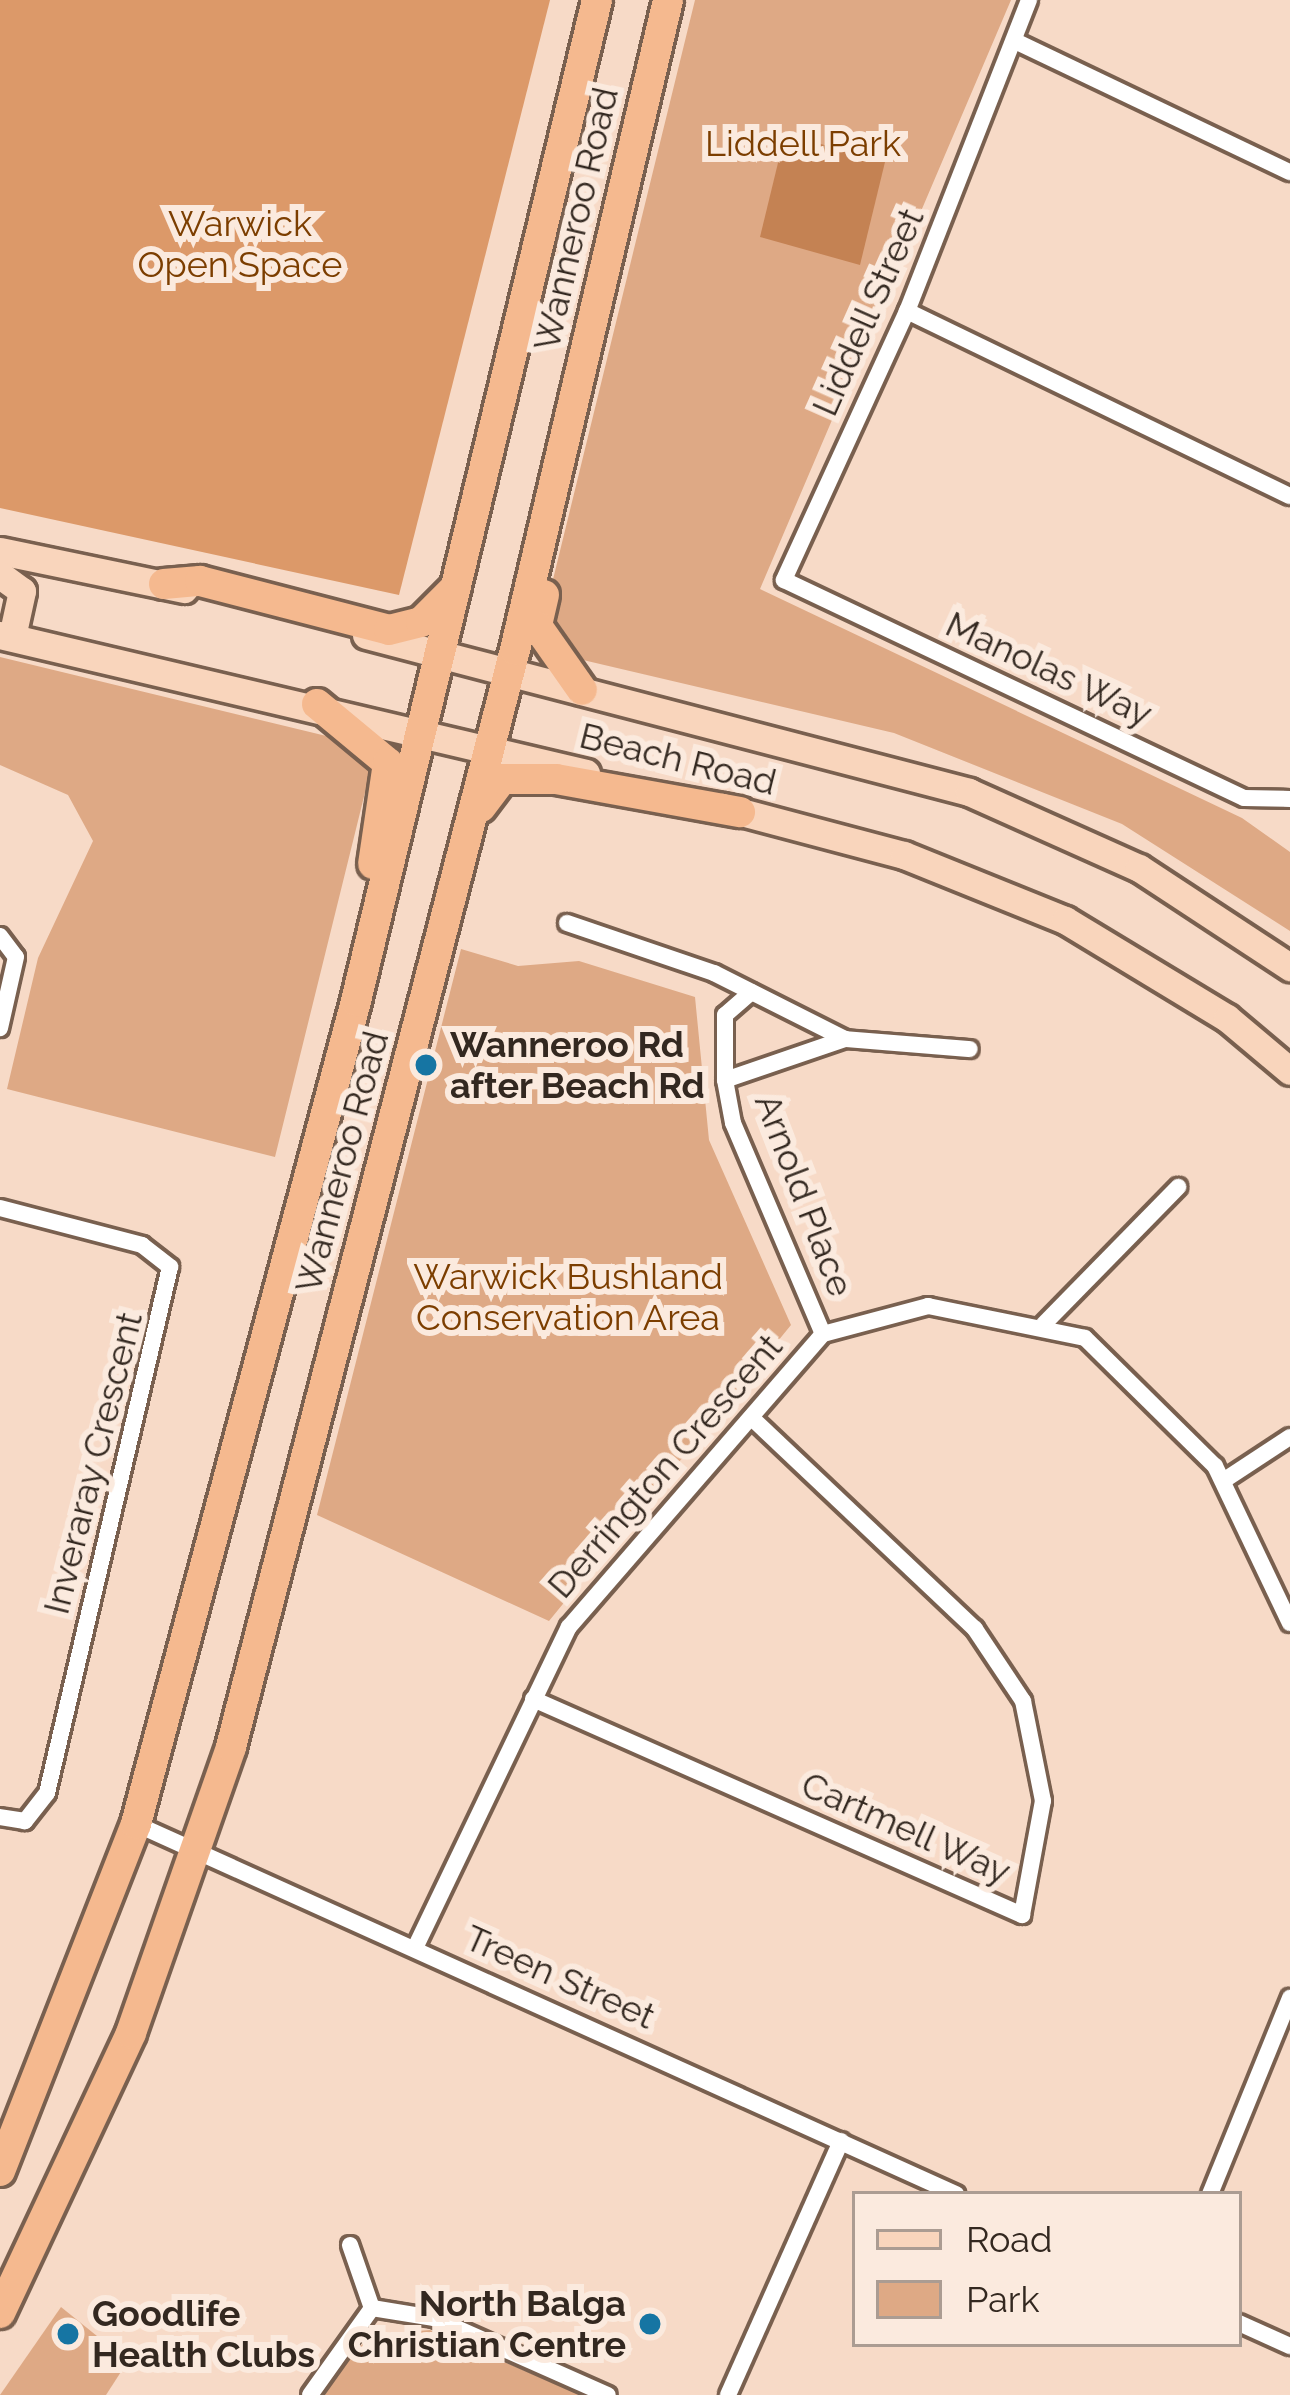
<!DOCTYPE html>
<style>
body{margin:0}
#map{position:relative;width:1290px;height:2395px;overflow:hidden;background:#f7dac7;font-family:Raleway,sans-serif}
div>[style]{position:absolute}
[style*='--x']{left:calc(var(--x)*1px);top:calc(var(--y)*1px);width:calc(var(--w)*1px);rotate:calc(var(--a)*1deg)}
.green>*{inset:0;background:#dea985}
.forest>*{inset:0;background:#dc9969}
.water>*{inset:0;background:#c48253}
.roads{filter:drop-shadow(3px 0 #79604f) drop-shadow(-3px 0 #79604f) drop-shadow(0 3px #79604f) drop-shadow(0 -3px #79604f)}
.street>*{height:16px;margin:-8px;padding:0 8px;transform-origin:8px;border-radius:8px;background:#fff}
.primary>*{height:27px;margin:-13.5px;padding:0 13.5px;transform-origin:13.5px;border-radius:13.5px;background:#f9d5bc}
.highway>*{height:30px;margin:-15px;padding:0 15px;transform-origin:15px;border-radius:15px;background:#f5b98f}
.dots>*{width:33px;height:33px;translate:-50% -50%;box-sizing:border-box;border:6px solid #fbeade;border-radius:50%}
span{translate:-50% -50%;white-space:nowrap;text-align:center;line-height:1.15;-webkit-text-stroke:12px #fbeade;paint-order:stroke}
.park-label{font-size:36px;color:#7c3e00}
.street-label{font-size:36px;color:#332820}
.poi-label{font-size:36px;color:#332820;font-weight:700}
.left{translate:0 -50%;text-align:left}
.right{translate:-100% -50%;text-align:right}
.legend{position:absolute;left:852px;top:2191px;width:390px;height:156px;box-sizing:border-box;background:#fbeade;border:3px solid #ab9c92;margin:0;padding:15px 21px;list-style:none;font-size:36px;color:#332820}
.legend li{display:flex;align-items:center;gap:24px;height:60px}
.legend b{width:60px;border:3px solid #ab9c92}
</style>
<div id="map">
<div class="green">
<div style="clip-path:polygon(695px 0,1011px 0,760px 589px,1242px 818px,1290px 852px,1290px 931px,1122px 824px,894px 733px,583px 660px,546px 608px)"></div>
<div style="clip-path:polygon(0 657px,376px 748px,275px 1157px,7px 1089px,38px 958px,93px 841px,68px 795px,0 765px)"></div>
<div style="clip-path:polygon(461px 949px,518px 966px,579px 961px,695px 997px,709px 1140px,791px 1325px,549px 1621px,317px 1515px)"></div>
<div style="clip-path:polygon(61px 2307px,128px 2361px,106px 2395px,0 2395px)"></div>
<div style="clip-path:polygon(430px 2330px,581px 2395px,325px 2395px,349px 2352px,382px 2334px)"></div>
</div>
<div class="forest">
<div style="clip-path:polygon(0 0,550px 0,399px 595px,0 508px)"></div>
</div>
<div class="water">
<div style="clip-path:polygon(785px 134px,885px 162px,860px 265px,760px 237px)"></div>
</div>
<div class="roads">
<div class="street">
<div style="--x:1029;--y:0;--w:334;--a:111.4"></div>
<div style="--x:907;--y:311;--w:296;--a:114.6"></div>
<div style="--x:784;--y:580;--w:509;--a:25.36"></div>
<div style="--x:1244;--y:798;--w:46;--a:1.2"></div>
<div style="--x:1019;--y:43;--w:300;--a:25.5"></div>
<div style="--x:907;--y:311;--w:425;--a:25.8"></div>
<div style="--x:567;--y:923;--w:155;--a:18.8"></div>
<div style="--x:714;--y:973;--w:147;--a:26.7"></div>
<div style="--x:0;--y:936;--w:26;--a:53"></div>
<div style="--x:16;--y:957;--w:73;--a:102.7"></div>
<div style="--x:725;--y:1080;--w:65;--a:-90"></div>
<div style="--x:725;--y:1015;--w:35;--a:-41"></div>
<div style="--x:0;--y:1208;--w:147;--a:14.6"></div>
<div style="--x:142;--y:1245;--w:36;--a:38"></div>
<div style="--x:170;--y:1267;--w:540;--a:103.16"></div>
<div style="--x:47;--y:1793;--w:36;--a:128"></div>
<div style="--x:25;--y:1821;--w:25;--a:-171"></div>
<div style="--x:1044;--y:1324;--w:192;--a:-45.6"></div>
<div style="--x:823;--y:1334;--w:229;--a:-113.1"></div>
<div style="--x:733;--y:1123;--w:44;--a:-100.5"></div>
<div style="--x:725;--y:1080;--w:127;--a:-18.9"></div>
<div style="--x:845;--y:1039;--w:125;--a:4.6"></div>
<div style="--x:1223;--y:1481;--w:80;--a:-33.3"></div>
<div style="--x:533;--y:1699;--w:535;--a:23.83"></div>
<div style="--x:1022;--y:1915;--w:116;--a:-79.6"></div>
<div style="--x:1043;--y:1801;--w:102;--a:-101.3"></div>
<div style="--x:1023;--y:1701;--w:87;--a:-123.7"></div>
<div style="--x:975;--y:1629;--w:308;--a:-136.6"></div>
<div style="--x:136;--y:1824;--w:900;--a:24.29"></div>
<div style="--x:415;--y:1948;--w:356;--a:-64.4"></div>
<div style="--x:569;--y:1627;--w:388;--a:-49.1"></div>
<div style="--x:823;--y:1334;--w:109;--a:-14.9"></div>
<div style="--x:928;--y:1306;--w:160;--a:11.5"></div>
<div style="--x:1085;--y:1338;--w:182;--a:44.6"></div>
<div style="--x:1215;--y:1466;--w:174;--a:64.5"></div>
<div style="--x:1210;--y:2194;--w:212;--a:-67.8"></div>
<div style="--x:350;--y:2245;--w:67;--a:70.8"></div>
<div style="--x:372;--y:2308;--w:63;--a:9.2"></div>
<div style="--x:434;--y:2318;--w:190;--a:23.9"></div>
<div style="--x:1239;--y:2323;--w:56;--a:24.3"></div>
<div style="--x:310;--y:2395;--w:107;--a:-54.5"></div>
<div style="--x:728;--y:2395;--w:278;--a:-66"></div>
</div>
<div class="primary">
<div style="--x:0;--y:551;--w:188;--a:11.7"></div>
<div style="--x:0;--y:575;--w:27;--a:36"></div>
<div style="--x:22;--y:591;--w:47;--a:102.3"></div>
<div style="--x:0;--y:635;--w:602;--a:13.25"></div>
<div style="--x:366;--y:635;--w:623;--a:14.59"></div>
<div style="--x:969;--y:792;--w:186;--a:24.1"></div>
<div style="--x:1139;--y:868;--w:181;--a:33.3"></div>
<div style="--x:722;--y:807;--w:188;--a:14.8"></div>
<div style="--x:904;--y:855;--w:174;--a:22"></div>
<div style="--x:1065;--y:920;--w:189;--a:31.2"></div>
<div style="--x:1227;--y:1018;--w:82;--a:40.1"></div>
</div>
<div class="highway">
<div style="--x:164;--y:584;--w:36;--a:-5"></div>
<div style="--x:200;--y:581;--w:195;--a:14.5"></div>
<div style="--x:389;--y:630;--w:33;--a:-14"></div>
<div style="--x:421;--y:622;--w:49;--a:-45"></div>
<div style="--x:544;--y:595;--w:32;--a:103"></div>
<div style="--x:537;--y:626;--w:78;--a:54.9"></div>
<div style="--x:317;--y:704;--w:92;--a:39.7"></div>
<div style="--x:388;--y:763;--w:102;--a:98.4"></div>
<div style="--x:481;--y:807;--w:35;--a:-53"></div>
<div style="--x:502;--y:779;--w:54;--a:0"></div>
<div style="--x:556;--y:779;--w:187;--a:10.2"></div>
<div style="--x:0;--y:2171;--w:373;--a:-68.6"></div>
<div style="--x:136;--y:1824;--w:852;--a:-75.03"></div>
<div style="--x:356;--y:1001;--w:1030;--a:-76.46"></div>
<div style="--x:0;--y:2313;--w:309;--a:-64.9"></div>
<div style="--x:131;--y:2033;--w:303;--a:-70.7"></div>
<div style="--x:231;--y:1747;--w:1133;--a:-75.49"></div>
<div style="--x:515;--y:650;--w:668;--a:-76.75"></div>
</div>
</div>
<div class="dots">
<div style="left:426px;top:1065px;background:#1675a3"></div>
<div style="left:650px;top:2324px;background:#1675a3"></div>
<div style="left:68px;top:2334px;background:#1675a3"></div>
</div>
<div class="park-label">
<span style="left:803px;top:144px">Liddell Park</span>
<span style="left:240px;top:244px">Warwick<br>Open Space</span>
<span style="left:568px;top:1297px">Warwick Bushland<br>Conservation Area</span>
</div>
<div class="street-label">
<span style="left:576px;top:219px;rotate:-77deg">Wanneroo Road</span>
<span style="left:868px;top:312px;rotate:-66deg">Liddell Street</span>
<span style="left:1049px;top:669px;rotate:25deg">Manolas Way</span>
<span style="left:678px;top:759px;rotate:14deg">Beach Road</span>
<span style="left:342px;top:1162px;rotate:-75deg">Wanneroo Road</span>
<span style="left:804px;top:1195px;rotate:69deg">Arnold Place</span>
<span style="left:93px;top:1463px;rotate:-76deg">Inveraray Crescent</span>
<span style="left:665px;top:1466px;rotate:-49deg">Derrington Crescent</span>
<span style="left:906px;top:1828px;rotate:24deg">Cartmell Way</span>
<span style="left:560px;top:1977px;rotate:24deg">Treen Street</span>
</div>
<div class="poi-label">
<span class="left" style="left:450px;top:1065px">Wanneroo Rd<br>after Beach Rd</span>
<span class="right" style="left:626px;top:2324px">North Balga<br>Christian Centre</span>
<span class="left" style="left:92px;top:2334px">Goodlife<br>Health Clubs</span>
</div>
<ul class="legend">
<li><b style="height:15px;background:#f9d5bc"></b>Road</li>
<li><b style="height:33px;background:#dea985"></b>Park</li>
</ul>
</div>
